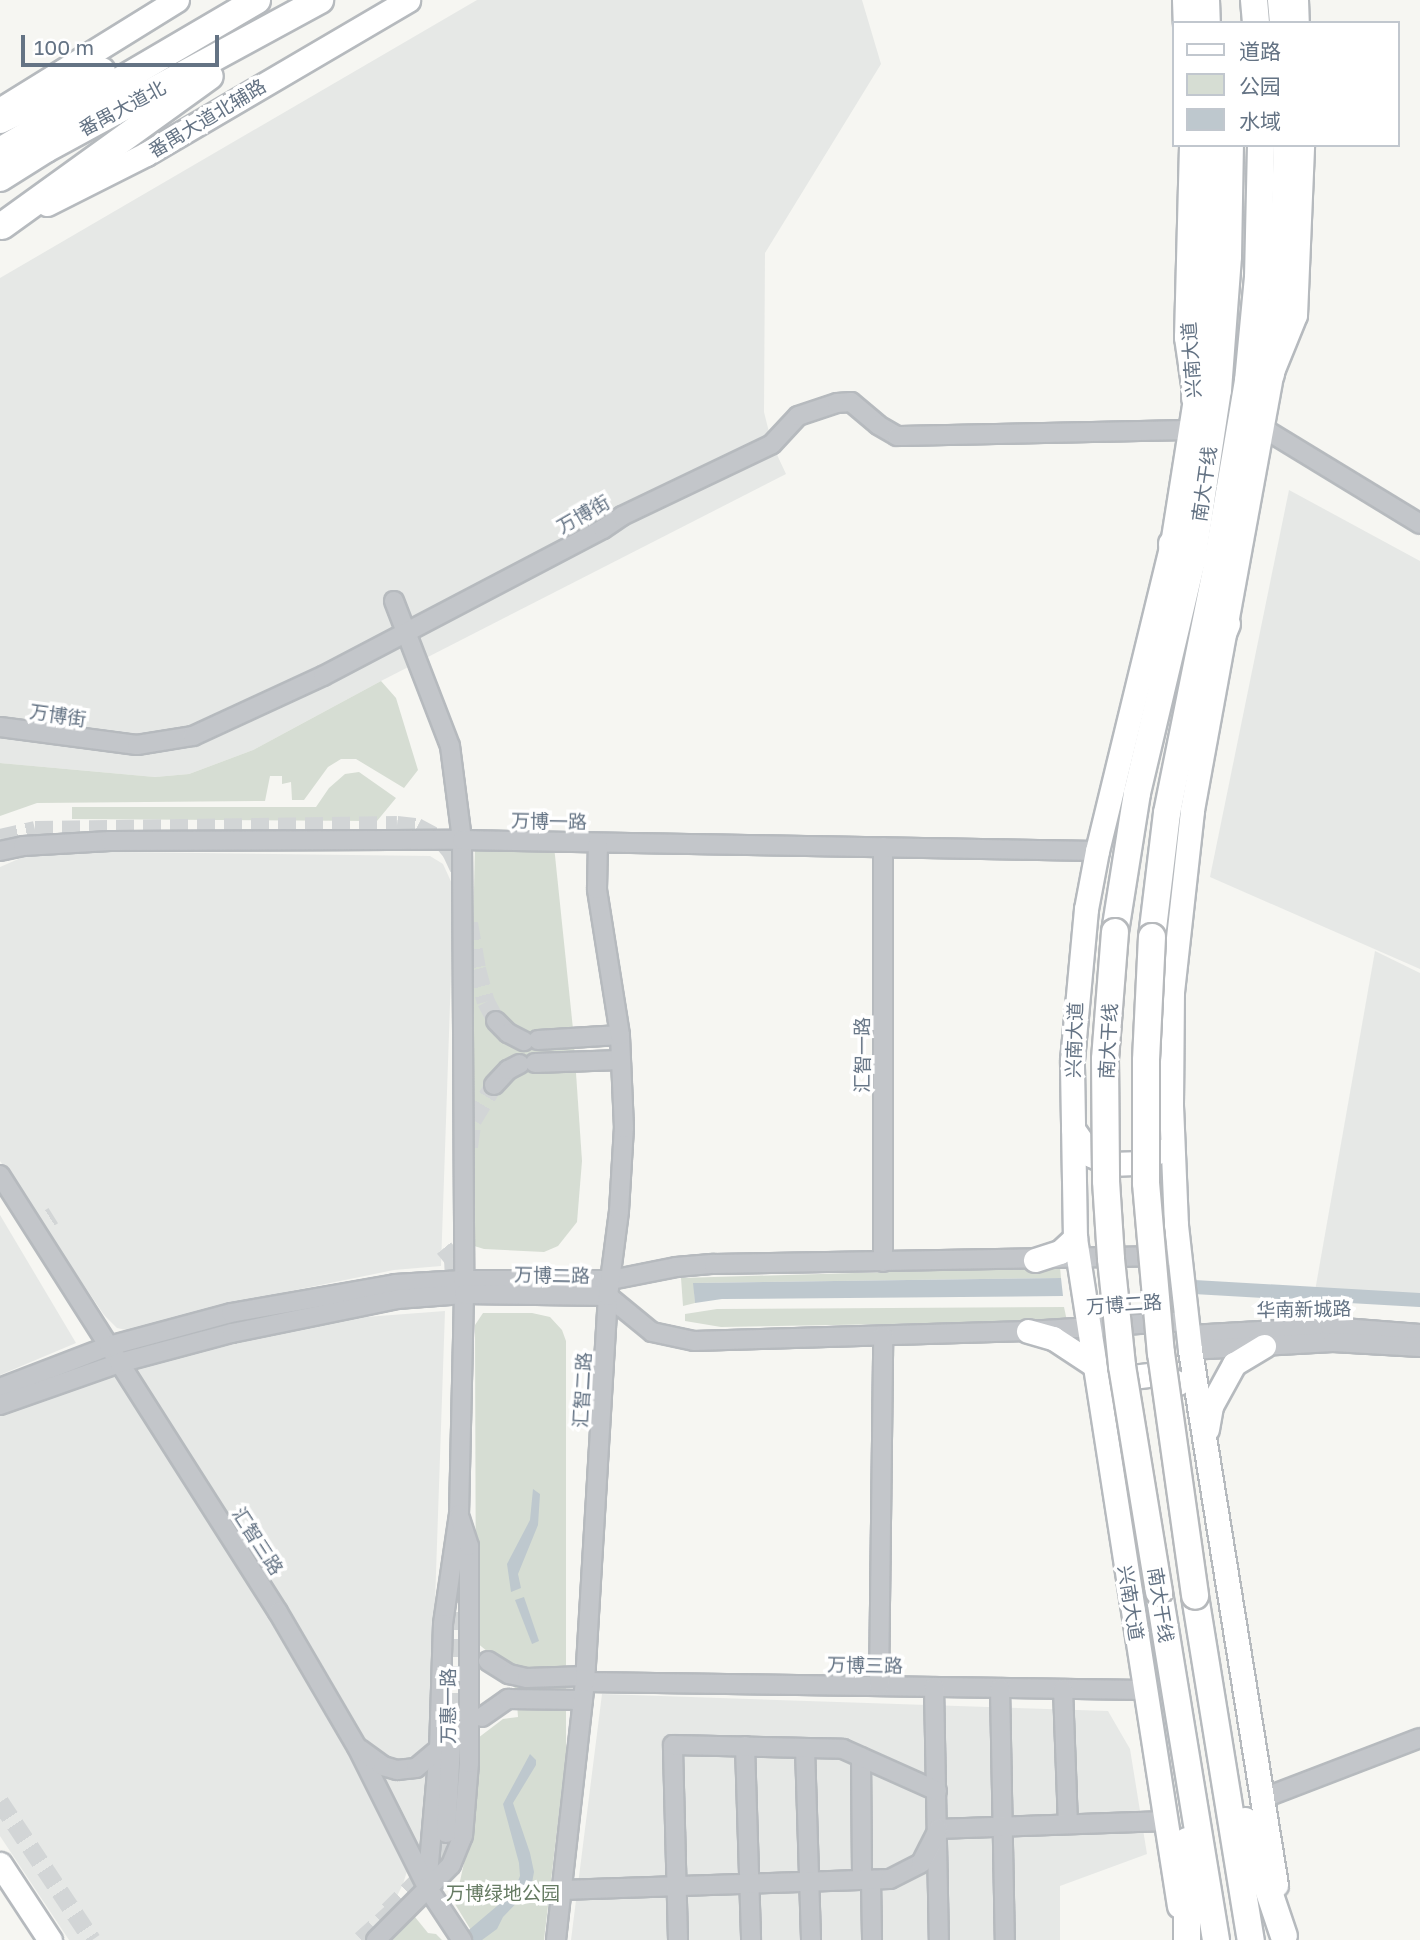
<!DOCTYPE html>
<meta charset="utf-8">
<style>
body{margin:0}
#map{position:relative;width:1420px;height:1940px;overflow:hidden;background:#f6f6f2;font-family:"Golos Text","Noto Sans SC",sans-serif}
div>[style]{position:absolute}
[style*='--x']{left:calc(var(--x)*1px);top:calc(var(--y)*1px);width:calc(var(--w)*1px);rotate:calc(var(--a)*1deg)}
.built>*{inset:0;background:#e6e8e6}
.green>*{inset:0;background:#d6ddd3}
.water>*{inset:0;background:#bec8ce}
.canal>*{height:14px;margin:-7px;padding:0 7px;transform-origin:7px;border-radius:7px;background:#bec8ce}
.minor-tunnel>*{height:18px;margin-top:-9px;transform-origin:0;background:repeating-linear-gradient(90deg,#d2d5d6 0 18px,transparent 0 27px)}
.roads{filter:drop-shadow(2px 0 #b6babe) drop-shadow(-2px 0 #b6babe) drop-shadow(0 2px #b6babe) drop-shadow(0 -2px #b6babe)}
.minor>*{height:18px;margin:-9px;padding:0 9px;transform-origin:9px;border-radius:9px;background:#c3c6ca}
.major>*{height:23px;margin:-11.5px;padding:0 11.5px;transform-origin:11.5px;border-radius:11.5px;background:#fff}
.highway>*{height:26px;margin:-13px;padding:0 13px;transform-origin:13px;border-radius:13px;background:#fff}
.bridges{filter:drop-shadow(2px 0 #b6b9bc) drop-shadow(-2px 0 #b6b9bc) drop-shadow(0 2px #b6b9bc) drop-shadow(0 -2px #b6b9bc)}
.highway-bridge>*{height:26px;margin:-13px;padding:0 13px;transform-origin:13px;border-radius:13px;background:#fff}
span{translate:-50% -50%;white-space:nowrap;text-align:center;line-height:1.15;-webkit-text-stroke:7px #fff;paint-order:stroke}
.street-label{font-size:19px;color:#647384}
.park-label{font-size:19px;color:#667b63}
.legend{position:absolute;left:1172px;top:21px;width:228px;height:126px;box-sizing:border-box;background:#fff;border:2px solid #c1c7ce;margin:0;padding:9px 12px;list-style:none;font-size:21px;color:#647384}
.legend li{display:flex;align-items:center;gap:14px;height:35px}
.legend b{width:35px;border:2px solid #c1c7ce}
.scale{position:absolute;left:21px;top:35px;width:198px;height:32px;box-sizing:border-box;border:4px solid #647384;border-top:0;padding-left:9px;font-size:21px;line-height:24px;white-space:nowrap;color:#647384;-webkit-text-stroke:5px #fff;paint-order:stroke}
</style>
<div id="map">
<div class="built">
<div style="clip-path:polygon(477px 0,862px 0,881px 64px,765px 253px,764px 412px,772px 444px,786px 474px,381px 681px,253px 750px,189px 774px,155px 777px,0 763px,0 278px)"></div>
<div style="clip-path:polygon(1289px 490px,1420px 561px,1420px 969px,1210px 877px)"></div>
<div style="clip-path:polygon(37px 851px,430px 856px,443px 864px,454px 888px,441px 1266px,394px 1270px,286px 1292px,131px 1331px,117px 1328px,104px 1315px,0 1161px,0 867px)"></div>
<div style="clip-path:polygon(1375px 951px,1420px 973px,1420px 1294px,1315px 1291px)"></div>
<div style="clip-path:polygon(0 1215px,76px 1343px,0 1375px)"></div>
<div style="clip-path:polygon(445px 1311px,430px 1748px,424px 1841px,408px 1868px,403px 1884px,381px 1928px,369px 1940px,69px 1940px,0 1836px,0 1411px,118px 1372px,339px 1319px)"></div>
<div style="clip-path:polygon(602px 1694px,1108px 1711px,1130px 1749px,1147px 1854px,1060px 1886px,1060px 1940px,571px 1940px)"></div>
</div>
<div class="green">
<div style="clip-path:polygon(381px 681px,396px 698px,418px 770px,404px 788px,356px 759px,341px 759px,328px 767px,304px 800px,292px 800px,291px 782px,282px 784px,282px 776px,270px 776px,265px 801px,37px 803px,0 816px,0 763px,155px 777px,189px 774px,253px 750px)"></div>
<div style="clip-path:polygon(359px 772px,396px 798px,377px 821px,72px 819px,72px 807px,316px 807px,329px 788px,345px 774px)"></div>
<div style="clip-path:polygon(475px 846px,554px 846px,573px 1029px,582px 1161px,577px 1222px,558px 1246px,544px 1252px,484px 1249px,471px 1245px,466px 1237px)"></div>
<div style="clip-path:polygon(1060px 1267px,1061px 1278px,694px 1283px,695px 1303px,683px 1306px,681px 1278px)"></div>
<div style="clip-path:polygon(1064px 1307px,1067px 1321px,721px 1327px,685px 1321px,685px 1314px,717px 1309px)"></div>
<div style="clip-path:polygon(483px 1313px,532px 1313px,550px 1317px,562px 1330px,566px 1341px,566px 1754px,544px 1940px,477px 1940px,455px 1904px,476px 1808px,478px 1738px,503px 1719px,518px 1717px,516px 1691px,505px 1666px,476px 1642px,475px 1325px)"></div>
<div style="clip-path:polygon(415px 1917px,428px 1933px,436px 1934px,442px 1940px,382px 1940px,403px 1918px)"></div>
</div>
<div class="water">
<div style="clip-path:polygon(1061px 1278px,1063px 1296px,722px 1299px,695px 1303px,693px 1283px)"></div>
<div style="clip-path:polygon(533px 1489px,540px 1494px,538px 1525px,518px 1574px,521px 1588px,511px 1592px,507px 1564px,530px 1520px)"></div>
<div style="clip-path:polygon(524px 1597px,539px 1641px,532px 1644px,515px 1600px)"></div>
<div style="clip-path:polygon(530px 1754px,536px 1760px,536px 1765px,513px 1803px,530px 1853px,534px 1872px,531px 1888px,503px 1917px,497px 1929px,482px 1940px,457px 1940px,510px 1895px,516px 1886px,520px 1876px,519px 1863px,503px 1804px)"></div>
</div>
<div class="canal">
<div style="--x:1194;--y:1287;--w:226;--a:3.3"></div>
</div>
<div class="minor-tunnel">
<div style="--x:0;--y:838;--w:36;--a:-13"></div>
<div style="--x:35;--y:830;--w:362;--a:-0.8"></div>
<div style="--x:397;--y:825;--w:20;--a:6"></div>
<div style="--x:417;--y:827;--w:27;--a:28"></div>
<div style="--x:441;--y:840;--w:16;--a:50"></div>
<div style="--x:451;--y:852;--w:29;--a:65"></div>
<div style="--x:469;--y:923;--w:47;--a:80.1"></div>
<div style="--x:477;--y:969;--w:34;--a:75"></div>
<div style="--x:486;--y:1002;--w:21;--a:62"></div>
<div style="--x:469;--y:1147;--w:27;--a:-82"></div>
<div style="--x:473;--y:1120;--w:41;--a:-59"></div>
<div style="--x:27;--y:1232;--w:31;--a:-32"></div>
<div style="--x:444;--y:1248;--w:14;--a:51"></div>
<div style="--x:453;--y:1259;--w:36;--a:87"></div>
<div style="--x:0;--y:1802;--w:166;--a:56.3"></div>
<div style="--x:423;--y:1884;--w:46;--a:-55.6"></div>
<div style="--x:449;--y:1846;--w:82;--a:-82.3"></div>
<div style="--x:460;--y:1765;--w:173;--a:-92.6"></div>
<div style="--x:388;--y:1911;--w:57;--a:-45"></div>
<div style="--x:361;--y:1940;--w:52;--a:-41.9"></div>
</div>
<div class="roads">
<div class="minor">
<div style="--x:1263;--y:428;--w:184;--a:31.4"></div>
<div style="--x:394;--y:601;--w:155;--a:68.9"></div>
<div style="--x:450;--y:746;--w:95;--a:82.7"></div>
<div style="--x:462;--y:840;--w:454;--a:89.7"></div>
<div style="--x:464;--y:1294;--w:220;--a:91.3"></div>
<div style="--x:459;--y:1514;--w:111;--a:98.3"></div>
<div style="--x:443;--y:1624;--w:125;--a:91.8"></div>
<div style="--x:439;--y:1749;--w:139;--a:95"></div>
<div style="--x:0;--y:727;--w:138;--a:7.5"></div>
<div style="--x:137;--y:745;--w:57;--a:-9.1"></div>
<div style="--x:193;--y:736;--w:143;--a:-24.8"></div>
<div style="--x:323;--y:676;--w:316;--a:-27.7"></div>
<div style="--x:603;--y:529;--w:23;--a:-34"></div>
<div style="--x:622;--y:516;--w:166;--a:-25.6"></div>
<div style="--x:772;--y:444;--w:38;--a:-47"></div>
<div style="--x:798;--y:416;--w:41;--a:-18.4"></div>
<div style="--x:837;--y:403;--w:14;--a:-4"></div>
<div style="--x:851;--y:402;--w:35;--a:40"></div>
<div style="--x:878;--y:425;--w:22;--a:30"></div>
<div style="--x:897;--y:436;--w:294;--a:-1.2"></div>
<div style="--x:883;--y:847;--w:415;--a:90"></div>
<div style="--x:0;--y:851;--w:24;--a:-12"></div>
<div style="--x:23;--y:846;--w:87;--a:-3.3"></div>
<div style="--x:110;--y:841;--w:352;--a:-0.2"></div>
<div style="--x:462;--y:840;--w:635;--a:0.99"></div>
<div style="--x:496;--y:1021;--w:17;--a:45"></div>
<div style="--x:508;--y:1033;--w:18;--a:27"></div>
<div style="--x:538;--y:1040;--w:82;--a:-3.5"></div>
<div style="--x:535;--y:1063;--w:86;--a:-2"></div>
<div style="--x:494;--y:1085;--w:21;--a:-47"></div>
<div style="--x:508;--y:1070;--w:13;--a:-27"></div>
<div style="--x:0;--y:1175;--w:518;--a:57.54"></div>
<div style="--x:278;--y:1612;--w:156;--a:59.7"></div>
<div style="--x:357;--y:1747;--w:157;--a:63.4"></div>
<div style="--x:427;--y:1887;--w:64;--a:56.6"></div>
<div style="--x:1190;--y:1335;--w:140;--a:-3.3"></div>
<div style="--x:1330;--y:1327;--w:90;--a:4.4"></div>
<div style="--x:1190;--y:1350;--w:143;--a:-3.2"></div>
<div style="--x:1333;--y:1342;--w:87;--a:3.3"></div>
<div style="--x:0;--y:1388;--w:117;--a:-21.1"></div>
<div style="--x:109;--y:1346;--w:126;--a:-15.1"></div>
<div style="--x:231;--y:1313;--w:167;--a:-10"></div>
<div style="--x:395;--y:1284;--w:68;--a:-3.4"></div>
<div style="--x:463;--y:1280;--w:148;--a:0"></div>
<div style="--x:611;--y:1280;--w:66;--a:-11.3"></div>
<div style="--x:676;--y:1267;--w:38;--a:-5"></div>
<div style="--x:714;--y:1264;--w:466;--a:-1"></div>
<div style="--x:0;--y:1405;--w:126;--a:-19.4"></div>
<div style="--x:119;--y:1363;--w:117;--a:-14.9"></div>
<div style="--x:232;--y:1333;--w:168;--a:-11.6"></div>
<div style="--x:397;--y:1299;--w:67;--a:-4.3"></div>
<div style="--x:464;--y:1294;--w:144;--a:0.8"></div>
<div style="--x:608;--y:1296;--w:57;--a:39.3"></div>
<div style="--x:652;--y:1332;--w:43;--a:12.1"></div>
<div style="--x:694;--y:1341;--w:334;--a:-1.7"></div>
<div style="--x:1028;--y:1331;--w:160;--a:-3.6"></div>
<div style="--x:488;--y:1661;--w:25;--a:32"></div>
<div style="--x:509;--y:1674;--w:18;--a:13"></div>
<div style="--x:527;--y:1678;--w:59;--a:-1.9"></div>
<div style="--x:585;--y:1682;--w:560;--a:0.82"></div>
<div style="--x:879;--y:1686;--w:350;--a:-89.3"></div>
<div style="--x:934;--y:1687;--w:253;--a:88.9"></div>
<div style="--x:1000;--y:1688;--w:252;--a:88.9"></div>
<div style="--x:1063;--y:1689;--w:135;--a:87.9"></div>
<div style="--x:482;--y:1717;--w:32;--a:-35"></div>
<div style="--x:508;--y:1699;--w:75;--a:0.8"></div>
<div style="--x:745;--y:1746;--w:194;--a:88.2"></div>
<div style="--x:805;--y:1748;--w:192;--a:88.2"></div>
<div style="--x:360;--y:1749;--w:29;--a:36"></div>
<div style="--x:383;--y:1766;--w:15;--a:16"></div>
<div style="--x:397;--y:1770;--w:19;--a:-6"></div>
<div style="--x:416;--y:1768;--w:30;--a:-40"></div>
<div style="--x:861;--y:1757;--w:123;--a:89.5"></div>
<div style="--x:1261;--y:1799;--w:170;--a:-21"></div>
<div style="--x:938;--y:1829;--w:227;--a:-2"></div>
<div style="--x:446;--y:1833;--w:105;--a:-86.7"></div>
<div style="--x:871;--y:1880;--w:60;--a:89"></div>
<div style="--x:561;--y:1890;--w:329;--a:-1.9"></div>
<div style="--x:890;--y:1879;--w:35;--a:-27"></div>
<div style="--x:921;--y:1863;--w:38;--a:-63"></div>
<div style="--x:376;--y:1940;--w:106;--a:-45"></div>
<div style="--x:451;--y:1865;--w:31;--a:-68"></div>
<div style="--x:463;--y:1836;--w:73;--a:-85.3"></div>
<div style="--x:469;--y:1763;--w:217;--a:-90"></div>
<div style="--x:469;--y:1546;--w:29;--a:-108"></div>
<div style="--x:556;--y:1940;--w:260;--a:-83.6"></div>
<div style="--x:585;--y:1682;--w:387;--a:-86.6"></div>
<div style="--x:608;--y:1296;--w:86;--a:-82.6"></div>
<div style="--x:619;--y:1211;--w:83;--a:-86.6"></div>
<div style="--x:624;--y:1128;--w:93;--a:-92.5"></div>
<div style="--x:620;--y:1035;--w:148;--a:-99"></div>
<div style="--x:597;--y:889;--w:46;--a:-88.8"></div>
<div style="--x:678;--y:1940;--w:195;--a:-91.5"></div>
<div style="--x:673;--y:1745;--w:170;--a:1.3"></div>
<div style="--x:843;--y:1749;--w:103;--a:24.1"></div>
</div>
<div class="major">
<div style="--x:1184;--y:0;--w:23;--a:88"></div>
<div style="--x:1296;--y:0;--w:23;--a:88"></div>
<div style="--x:1;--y:109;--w:207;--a:-31.8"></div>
<div style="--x:47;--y:204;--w:111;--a:-26.8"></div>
<div style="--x:146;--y:154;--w:304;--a:-30.4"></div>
<div style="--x:1073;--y:1129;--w:32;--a:55"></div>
<div style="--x:1091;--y:1155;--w:21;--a:25"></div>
<div style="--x:1110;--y:1164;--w:25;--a:-2"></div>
<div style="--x:1135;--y:1163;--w:28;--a:-26"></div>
<div style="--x:1035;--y:1260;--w:26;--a:-18"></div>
<div style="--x:1060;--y:1252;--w:21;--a:-43"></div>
<div style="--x:1028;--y:1331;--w:26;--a:16"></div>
<div style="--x:1053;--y:1338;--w:49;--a:33.4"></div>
<div style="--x:1115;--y:1396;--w:25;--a:-48"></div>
<div style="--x:1132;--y:1377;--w:26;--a:-7"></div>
<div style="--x:1158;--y:1374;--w:22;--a:24"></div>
<div style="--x:1207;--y:1429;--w:23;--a:-80"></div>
<div style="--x:1211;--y:1406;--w:48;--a:-61.3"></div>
<div style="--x:1234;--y:1364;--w:35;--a:-31"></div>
<div style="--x:0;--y:1864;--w:91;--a:56.7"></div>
<div style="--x:1276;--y:1885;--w:542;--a:-99.13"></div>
<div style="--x:1190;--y:1350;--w:126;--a:-96.4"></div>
<div style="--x:1176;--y:1225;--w:121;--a:-92.4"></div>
<div style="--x:1171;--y:1104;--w:112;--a:-89.5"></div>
<div style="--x:1172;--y:992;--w:183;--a:-83.7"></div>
<div style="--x:1192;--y:810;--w:443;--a:-79.7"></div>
<div style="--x:1271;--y:374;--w:64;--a:-67.9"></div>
<div style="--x:1295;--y:315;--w:170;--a:-87.6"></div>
<div style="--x:1179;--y:1906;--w:676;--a:-98.85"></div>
<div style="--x:1075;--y:1238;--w:178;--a:-91"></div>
<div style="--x:1072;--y:1060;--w:152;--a:-84.7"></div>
<div style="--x:1086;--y:909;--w:59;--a:-79.3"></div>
<div style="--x:1097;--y:851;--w:316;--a:-76.3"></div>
<div style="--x:1172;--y:544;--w:148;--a:-81"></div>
<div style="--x:1195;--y:398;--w:62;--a:-98.4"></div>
<div style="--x:1186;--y:337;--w:192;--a:-88.5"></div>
</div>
<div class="highway">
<div style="--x:1206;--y:0;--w:23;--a:88"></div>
<div style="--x:1254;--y:0;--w:23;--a:85"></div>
<div style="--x:1281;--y:0;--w:23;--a:85"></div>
<div style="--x:0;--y:120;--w:113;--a:-25.7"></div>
<div style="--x:0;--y:151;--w:298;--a:-30.4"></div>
<div style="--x:0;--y:178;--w:54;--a:-32.2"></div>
<div style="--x:46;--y:149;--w:312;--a:-28.5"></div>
<div style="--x:2;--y:226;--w:256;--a:-35.8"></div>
<div style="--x:1271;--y:374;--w:80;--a:-82.1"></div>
<div style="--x:1282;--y:295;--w:150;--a:-88.1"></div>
<div style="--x:1195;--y:398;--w:121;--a:-84.8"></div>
<div style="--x:1206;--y:277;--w:132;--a:-88.3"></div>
<div style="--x:1172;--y:544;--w:51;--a:85.5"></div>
<div style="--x:1206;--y:674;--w:54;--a:-67.2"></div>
<div style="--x:1115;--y:932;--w:141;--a:-81"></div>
<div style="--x:1137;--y:793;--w:238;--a:-76.7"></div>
<div style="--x:1192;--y:561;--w:173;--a:-81.4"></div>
<div style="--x:1218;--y:390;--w:134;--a:-85.7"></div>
<div style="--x:1228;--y:256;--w:111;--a:-89"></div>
<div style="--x:1152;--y:937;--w:125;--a:-83.1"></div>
<div style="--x:1167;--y:813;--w:254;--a:-78.6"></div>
<div style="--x:1217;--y:564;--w:186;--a:-80.4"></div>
<div style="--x:1248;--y:381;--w:103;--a:-84.5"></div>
<div style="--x:1258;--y:278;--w:133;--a:-88.7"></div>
<div style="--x:1159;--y:1592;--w:353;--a:80.7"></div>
<div style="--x:1195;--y:1596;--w:349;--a:80.8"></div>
<div style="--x:1245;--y:1821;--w:121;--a:71.3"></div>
<div style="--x:1187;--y:1841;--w:99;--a:90"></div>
</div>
</div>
<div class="bridges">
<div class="highway-bridge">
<div style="--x:1115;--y:932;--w:127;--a:94.5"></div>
<div style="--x:1105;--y:1059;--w:122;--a:89.5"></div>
<div style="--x:1106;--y:1181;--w:78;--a:86.3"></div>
<div style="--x:1111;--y:1259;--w:108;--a:84.1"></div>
<div style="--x:1122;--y:1366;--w:229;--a:80.7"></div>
<div style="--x:1152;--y:937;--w:124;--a:92.8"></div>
<div style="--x:1146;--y:1061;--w:122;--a:90"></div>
<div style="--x:1146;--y:1183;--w:171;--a:85"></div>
<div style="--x:1161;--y:1353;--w:245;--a:82"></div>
</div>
</div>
<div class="street-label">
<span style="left:122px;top:108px;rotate:-28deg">番禺大道北</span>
<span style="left:207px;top:118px;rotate:-31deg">番禺大道北辅路</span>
<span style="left:1191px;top:360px;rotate:-94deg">兴南大道</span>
<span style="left:1204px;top:484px;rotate:-82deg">南大干线</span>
<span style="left:583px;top:514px;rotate:-30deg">万博街</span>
<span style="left:58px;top:715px;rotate:8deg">万博街</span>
<span style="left:549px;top:821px;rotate:1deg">万博一路</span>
<span style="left:1074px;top:1040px;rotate:-88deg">兴南大道</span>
<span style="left:1108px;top:1041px;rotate:-87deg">南大干线</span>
<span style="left:862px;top:1055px;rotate:-90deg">汇智一路</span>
<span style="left:552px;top:1275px;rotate:1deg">万博二路</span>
<span style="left:1124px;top:1304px;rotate:-4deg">万博二路</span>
<span style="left:1304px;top:1309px;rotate:-1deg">华南新城路</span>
<span style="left:582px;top:1390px;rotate:-87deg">汇智二路</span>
<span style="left:258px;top:1541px;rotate:57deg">汇智三路</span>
<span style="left:1131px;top:1603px;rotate:81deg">兴南大道</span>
<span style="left:1161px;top:1605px;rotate:81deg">南大干线</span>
<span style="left:865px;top:1665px;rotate:1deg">万博三路</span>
<span style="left:448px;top:1706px;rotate:-90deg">万惠一路</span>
</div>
<div class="park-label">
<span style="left:503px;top:1893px">万博绿地公园</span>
</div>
<ul class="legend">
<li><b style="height:9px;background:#fff"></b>道路</li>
<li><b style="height:19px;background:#d6ddd3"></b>公园</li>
<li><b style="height:19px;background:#bec8ce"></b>水域</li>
</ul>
<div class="scale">100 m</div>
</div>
